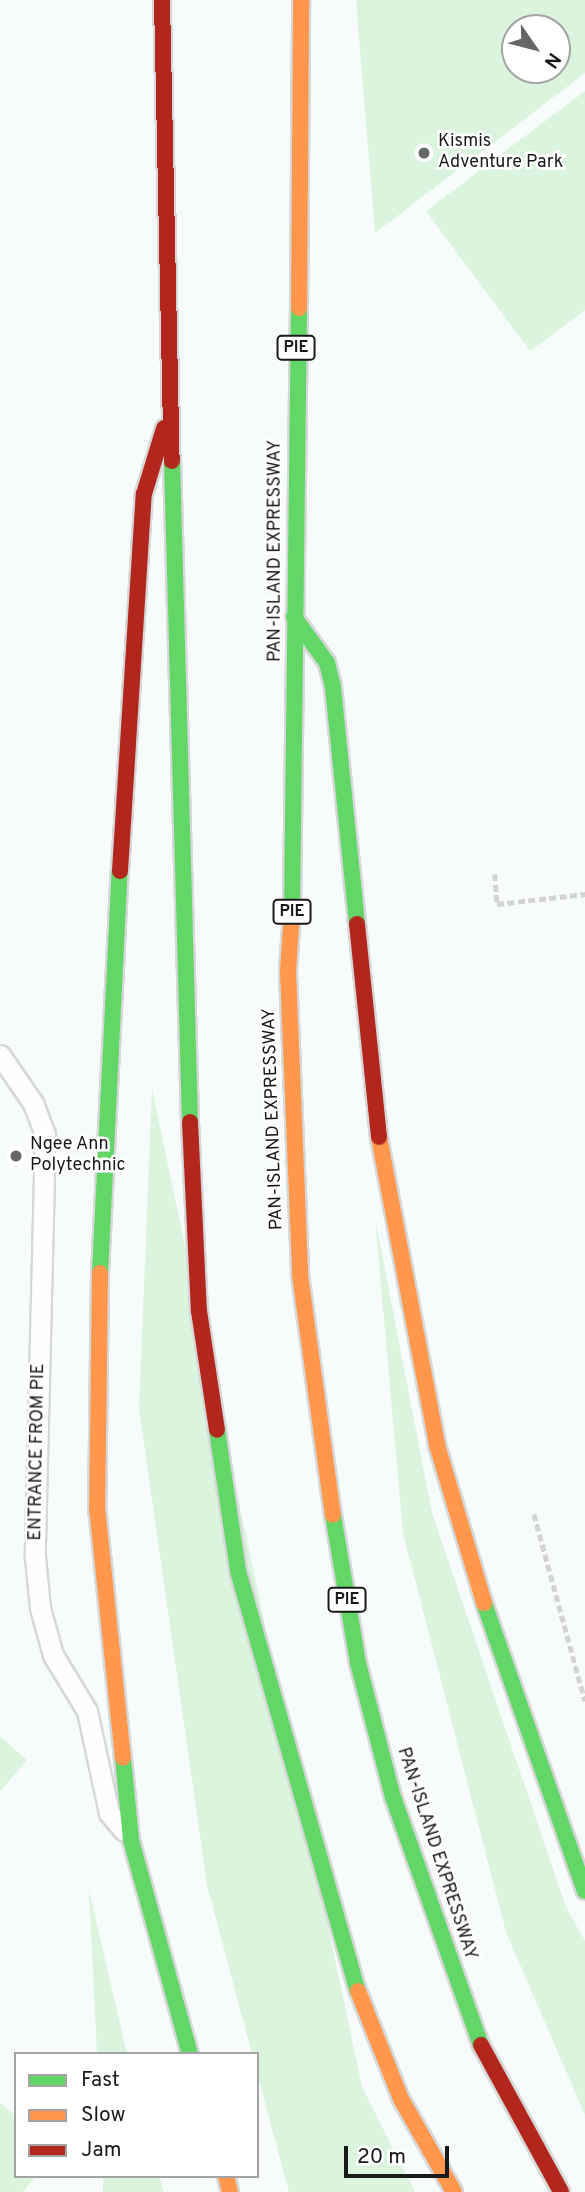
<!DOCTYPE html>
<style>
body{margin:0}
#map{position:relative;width:585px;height:2192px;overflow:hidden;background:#f8fbfb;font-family:Overpass,sans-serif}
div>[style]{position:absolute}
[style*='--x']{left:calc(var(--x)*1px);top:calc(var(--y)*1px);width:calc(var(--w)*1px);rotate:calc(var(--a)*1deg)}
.green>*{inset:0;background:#daf4dd}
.path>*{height:4.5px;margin-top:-2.25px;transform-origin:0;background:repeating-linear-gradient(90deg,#d3d3d3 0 7px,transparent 0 10.5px)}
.roads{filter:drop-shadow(2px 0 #d6d8d8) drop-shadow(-2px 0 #d6d8d8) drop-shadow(0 2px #d6d8d8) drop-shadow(0 -2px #d6d8d8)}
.lane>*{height:19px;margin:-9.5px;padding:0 9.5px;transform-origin:9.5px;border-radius:9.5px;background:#fefefe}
.fast>*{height:16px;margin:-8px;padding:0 8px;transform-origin:8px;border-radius:8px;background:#63d668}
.slow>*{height:16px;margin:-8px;padding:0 8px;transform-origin:8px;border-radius:8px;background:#ff974d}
.jam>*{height:16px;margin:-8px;padding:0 8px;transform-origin:8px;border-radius:8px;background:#b3261e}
.dots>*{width:19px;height:19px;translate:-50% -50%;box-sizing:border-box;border:4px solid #fff;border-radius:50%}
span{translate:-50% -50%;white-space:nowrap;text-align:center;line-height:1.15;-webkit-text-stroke:5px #fff;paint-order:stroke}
.shield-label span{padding:2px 5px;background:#fff;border:2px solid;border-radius:5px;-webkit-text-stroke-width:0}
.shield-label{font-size:16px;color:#181919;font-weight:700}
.poi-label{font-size:18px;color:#181919}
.left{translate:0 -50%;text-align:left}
.street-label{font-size:18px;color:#181919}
.legend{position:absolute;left:14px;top:2052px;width:245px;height:126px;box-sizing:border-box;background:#fff;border:2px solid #a3a3a3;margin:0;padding:9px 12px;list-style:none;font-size:21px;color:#181919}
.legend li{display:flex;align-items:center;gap:14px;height:35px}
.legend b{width:35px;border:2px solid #a3a3a3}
.north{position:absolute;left:501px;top:14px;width:70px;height:70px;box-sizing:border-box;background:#fff;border:2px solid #a3a3a3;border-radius:50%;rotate:125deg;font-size:19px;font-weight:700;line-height:28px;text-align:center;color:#181919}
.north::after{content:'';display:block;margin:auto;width:24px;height:32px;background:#666868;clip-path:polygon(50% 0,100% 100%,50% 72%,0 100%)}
.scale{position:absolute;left:344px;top:2146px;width:105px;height:32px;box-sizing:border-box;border:4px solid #181919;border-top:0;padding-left:9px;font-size:21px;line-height:24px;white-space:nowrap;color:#181919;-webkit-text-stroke:5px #fff;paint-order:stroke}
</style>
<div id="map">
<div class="green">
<div style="clip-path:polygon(evenodd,356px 0,585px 0,585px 73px,375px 233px,356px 0,515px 28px,557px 28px,557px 70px,515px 70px,515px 28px)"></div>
<div style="clip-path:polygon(585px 91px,585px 310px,530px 351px,426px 211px)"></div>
<div style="clip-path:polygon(152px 1089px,362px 2087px,415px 2192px,289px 2192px,207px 1885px,139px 1408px)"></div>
<div style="clip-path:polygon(375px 1218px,432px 1513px,566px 1907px,585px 1941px,585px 2115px,506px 1932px,403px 1533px)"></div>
<div style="clip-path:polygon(0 1736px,27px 1760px,0 1791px)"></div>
<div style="clip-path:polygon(89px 1890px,127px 2054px,97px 2054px)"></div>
<div style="clip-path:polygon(0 2103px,16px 2116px,16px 2176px,36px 2176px,23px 2192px,0 2192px)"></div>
<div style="clip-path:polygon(103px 2176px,159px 2176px,164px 2192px,103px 2192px)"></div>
</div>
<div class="path">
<div style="--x:495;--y:874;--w:30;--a:86"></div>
<div style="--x:497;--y:904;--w:89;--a:-6.5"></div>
<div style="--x:534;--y:1514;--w:194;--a:74.7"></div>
</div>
<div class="roads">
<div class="lane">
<div style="--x:0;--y:1055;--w:58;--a:55.5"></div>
<div style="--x:33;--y:1103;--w:33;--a:69"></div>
<div style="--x:45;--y:1134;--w:423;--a:91.4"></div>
<div style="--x:35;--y:1557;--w:51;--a:84.4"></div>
<div style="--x:40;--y:1608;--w:49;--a:74.5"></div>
<div style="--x:53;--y:1655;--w:66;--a:58.7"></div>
<div style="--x:87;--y:1711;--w:104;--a:77.8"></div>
<div style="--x:109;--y:1813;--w:23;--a:50"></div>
</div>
<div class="fast">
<div style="--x:172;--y:461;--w:661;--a:88.44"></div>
<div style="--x:294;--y:617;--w:57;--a:54.3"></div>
<div style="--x:327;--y:663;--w:25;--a:76"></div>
<div style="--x:333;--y:687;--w:238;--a:84.2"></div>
<div style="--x:292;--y:912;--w:604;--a:-89.34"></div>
<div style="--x:100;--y:1273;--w:402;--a:-87.2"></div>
<div style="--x:217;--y:1430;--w:143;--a:81.5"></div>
<div style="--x:238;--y:1571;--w:437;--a:74.1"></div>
<div style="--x:333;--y:1515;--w:150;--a:80.4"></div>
<div style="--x:358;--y:1663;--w:138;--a:75.4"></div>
<div style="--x:393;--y:1797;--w:263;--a:70.5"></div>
<div style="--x:484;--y:1603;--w:305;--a:70.7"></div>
<div style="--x:123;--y:1758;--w:82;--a:84.4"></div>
<div style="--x:131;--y:1840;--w:222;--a:74.6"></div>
</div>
<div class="slow">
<div style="--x:299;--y:308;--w:308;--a:-89.6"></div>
<div style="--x:292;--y:912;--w:59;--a:93.9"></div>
<div style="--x:288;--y:971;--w:304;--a:87.7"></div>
<div style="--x:300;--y:1275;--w:242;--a:82.2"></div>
<div style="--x:379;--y:1137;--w:313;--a:79.3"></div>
<div style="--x:437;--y:1445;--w:165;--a:73.4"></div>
<div style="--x:100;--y:1273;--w:234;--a:90.7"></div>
<div style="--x:97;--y:1507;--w:252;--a:84.1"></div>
<div style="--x:358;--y:1991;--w:116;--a:68.3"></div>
<div style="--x:401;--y:2099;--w:107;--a:60.3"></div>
<div style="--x:226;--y:2176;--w:16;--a:76"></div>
</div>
<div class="jam">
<div style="--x:162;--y:0;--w:461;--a:88.8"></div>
<div style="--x:120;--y:871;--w:378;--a:-86.4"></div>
<div style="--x:144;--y:494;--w:69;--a:-73.1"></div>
<div style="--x:357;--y:924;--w:214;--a:84.1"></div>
<div style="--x:190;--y:1122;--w:189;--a:87.3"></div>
<div style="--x:199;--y:1311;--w:120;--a:81.4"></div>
<div style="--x:481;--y:2045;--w:167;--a:61.4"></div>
</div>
</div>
<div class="dots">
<div style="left:424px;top:153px;background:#666868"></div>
<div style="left:16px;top:1156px;background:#666868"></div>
</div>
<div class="shield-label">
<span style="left:296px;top:348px">PIE</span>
<span style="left:292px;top:912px">PIE</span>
<span style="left:347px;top:1600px">PIE</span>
</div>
<div class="poi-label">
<span class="left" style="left:438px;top:153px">Kismis<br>Adventure Park</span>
<span class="left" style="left:30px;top:1156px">Ngee Ann<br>Polytechnic</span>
</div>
<div class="street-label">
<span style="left:276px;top:551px;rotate:-90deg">PAN-ISLAND EXPRESSWAY</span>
<span style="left:274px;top:1119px;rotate:-92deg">PAN-ISLAND EXPRESSWAY</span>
<span style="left:38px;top:1452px;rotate:-89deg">ENTRANCE FROM PIE</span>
<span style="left:436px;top:1854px;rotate:72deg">PAN-ISLAND EXPRESSWAY</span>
</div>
<ul class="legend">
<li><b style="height:9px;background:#63d668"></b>Fast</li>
<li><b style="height:9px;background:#ff974d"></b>Slow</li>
<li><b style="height:9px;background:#b3261e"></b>Jam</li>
</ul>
<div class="north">N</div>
<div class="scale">20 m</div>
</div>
